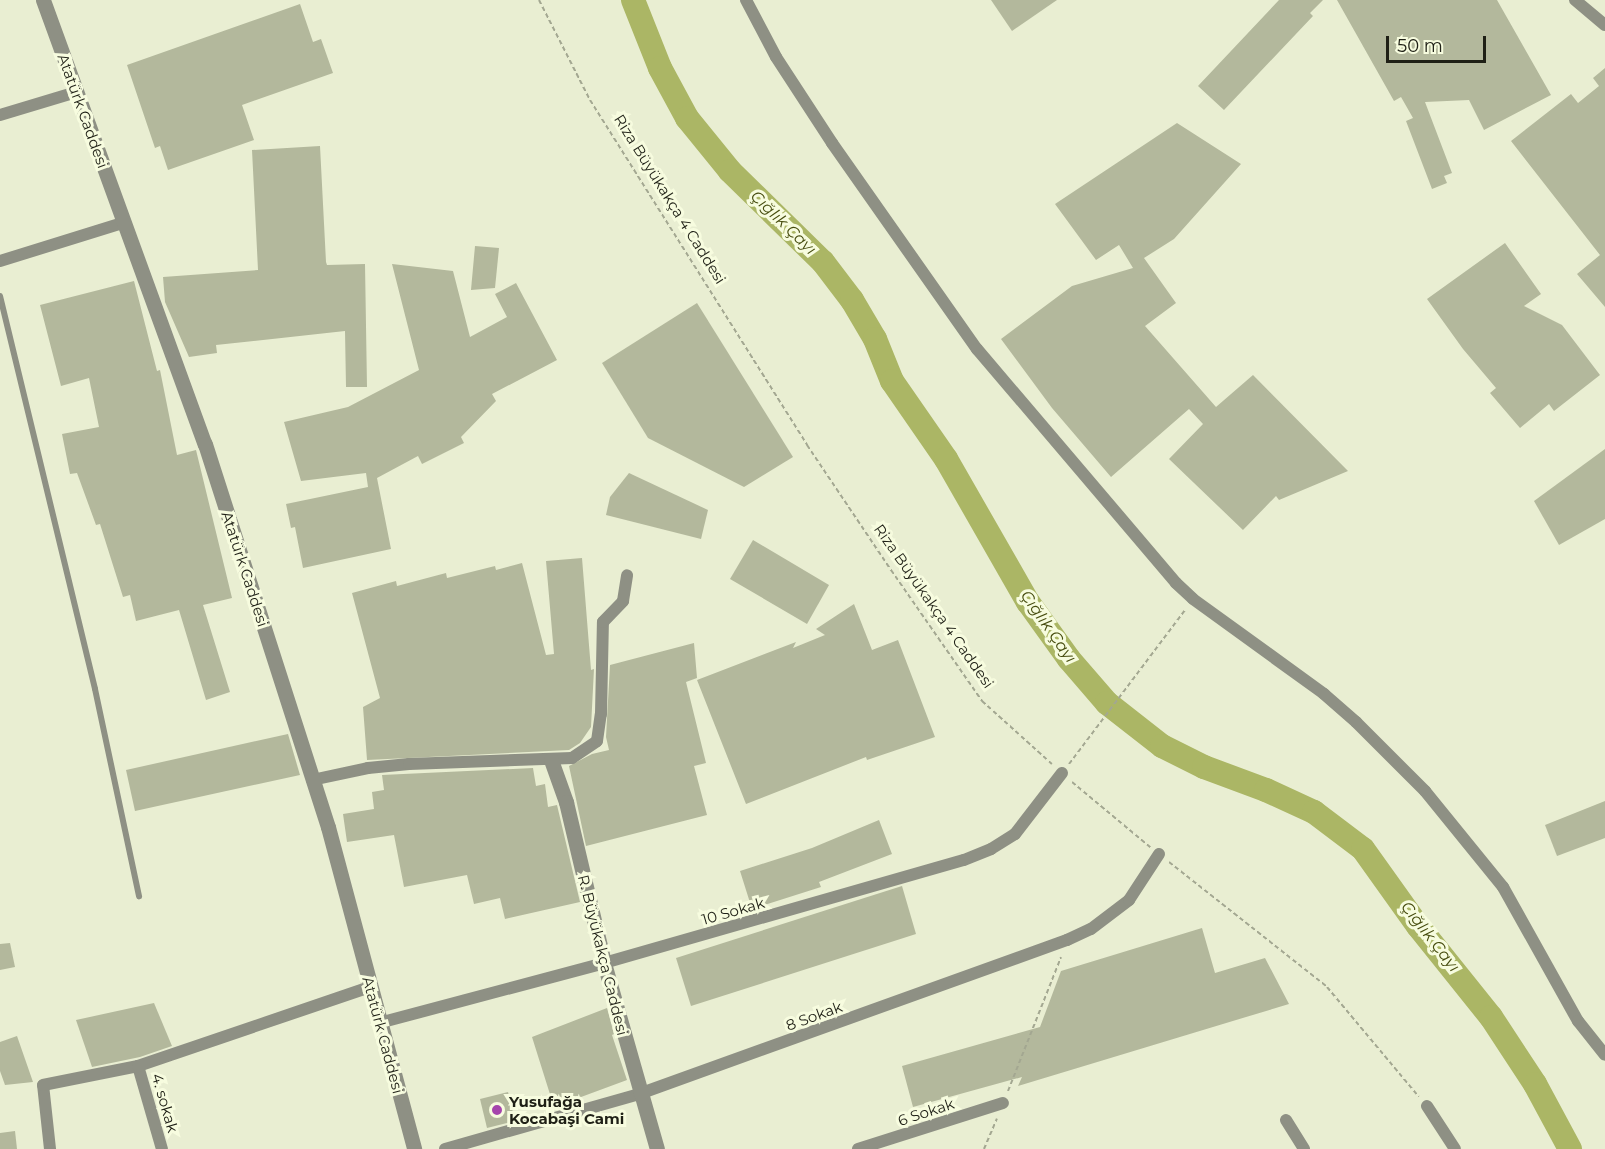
<!DOCTYPE html>
<meta charset="utf-8">
<style>
body{margin:0}
#map{position:relative;width:1605px;height:1149px;overflow:hidden;background:#e9eed2;font-family:Montserrat,sans-serif}
div>[style]{position:absolute}
[style*='--x']{left:calc(var(--x)*1px);top:calc(var(--y)*1px);width:calc(var(--w)*1px);rotate:calc(var(--a)*1deg)}
.river>*{height:24px;margin:-12px;padding:0 12px;transform-origin:12px;border-radius:12px;background:#abb665}
.building>*{inset:0;background:#b3b89c}
.path>*{height:2px;margin-top:-1px;transform-origin:0;background:repeating-linear-gradient(90deg,#a3a791 0 4.5px,transparent 0 7.5px)}
.service>*{height:6px;margin:-3px;padding:0 3px;transform-origin:3px;border-radius:3px;background:#8e9084}
.minor>*{height:12px;margin:-6px;padding:0 6px;transform-origin:6px;border-radius:6px;background:#8e9084}
.tertiary>*{height:15px;margin:-7.5px;padding:0 7.5px;transform-origin:7.5px;border-radius:7.5px;background:#8e9084}
.dots>*{width:16px;height:16px;translate:-50% -50%;box-sizing:border-box;border:3px solid #f7fcdf;border-radius:50%}
span{translate:-50% -50%;white-space:nowrap;text-align:center;line-height:1.15;-webkit-text-stroke:6px #f7fcdf;paint-order:stroke}
.street-label{font-size:15px;color:#1f2016}
.poi-label{font-size:15px;color:#1f2016;font-weight:700}
.left{translate:0 -50%;text-align:left}
.water-label{font-size:16px;color:#464c0e;font-style:italic}
.scale{position:absolute;left:1386px;top:36px;width:100px;height:27px;box-sizing:border-box;border:3px solid #1f2016;border-top:0;padding-left:8px;font-size:18px;line-height:21px;white-space:nowrap;color:#1f2016;-webkit-text-stroke:4px #f7fcdf;paint-order:stroke}
</style>
<div id="map">
<div class="river">
<div style="--x:633;--y:0;--w:73;--a:68.3"></div>
<div style="--x:660;--y:68;--w:57;--a:61.6"></div>
<div style="--x:687;--y:118;--w:68;--a:50.9"></div>
<div style="--x:730;--y:171;--w:130;--a:44.4"></div>
<div style="--x:823;--y:262;--w:48;--a:52.7"></div>
<div style="--x:852;--y:300;--w:45;--a:59.5"></div>
<div style="--x:875;--y:339;--w:45;--a:68"></div>
<div style="--x:892;--y:381;--w:95;--a:55.3"></div>
<div style="--x:946;--y:459;--w:165;--a:60.2"></div>
<div style="--x:1028;--y:602;--w:70;--a:54.3"></div>
<div style="--x:1069;--y:659;--w:58;--a:49.2"></div>
<div style="--x:1107;--y:703;--w:70;--a:38"></div>
<div style="--x:1162;--y:746;--w:47;--a:26.6"></div>
<div style="--x:1204;--y:767;--w:66;--a:20.4"></div>
<div style="--x:1266;--y:790;--w:53;--a:24.6"></div>
<div style="--x:1314;--y:812;--w:61;--a:37.1"></div>
<div style="--x:1363;--y:849;--w:95;--a:54.5"></div>
<div style="--x:1418;--y:926;--w:117;--a:51.3"></div>
<div style="--x:1491;--y:1017;--w:80;--a:56.7"></div>
<div style="--x:1535;--y:1084;--w:74;--a:61.7"></div>
</div>
<div class="building">
<div style="clip-path:polygon(991px 0,1057px 0,1012px 31px)"></div>
<div style="clip-path:polygon(1279px 0,1323px 0,1310px 13px,1313px 16px,1224px 110px,1198px 86px)"></div>
<div style="clip-path:polygon(1337px 0,1497px 0,1551px 95px,1484px 130px,1469px 100px,1425px 102px,1452px 173px,1444px 176px,1447px 183px,1432px 189px,1406px 121px,1413px 118px,1401px 97px,1394px 101px)"></div>
<div style="clip-path:polygon(300px 4px,313px 42px,321px 39px,333px 73px,242px 105px,254px 140px,168px 170px,160px 146px,155px 148px,127px 65px)"></div>
<div style="clip-path:polygon(1605px 68px,1605px 307px,1577px 274px,1600px 255px,1511px 141px,1571px 94px,1578px 103px,1599px 86px,1593px 78px)"></div>
<div style="clip-path:polygon(1177px 123px,1241px 164px,1174px 239px,1144px 258px,1176px 303px,1145px 326px,1216px 407px,1253px 375px,1348px 471px,1279px 500px,1276px 496px,1243px 530px,1169px 459px,1203px 424px,1189px 409px,1111px 477px,1052px 408px,1001px 339px,1072px 286px,1133px 268px,1119px 245px,1096px 260px,1055px 204px)"></div>
<div style="clip-path:polygon(320px 146px,326px 262px,327px 265px,365px 264px,367px 387px,346px 387px,345px 331px,216px 345px,217px 353px,189px 357px,165px 302px,163px 277px,258px 270px,252px 150px)"></div>
<div style="clip-path:polygon(1505px 243px,1541px 294px,1524px 306px,1562px 325px,1600px 375px,1554px 411px,1549px 404px,1520px 428px,1490px 393px,1496px 388px,1463px 349px,1427px 299px)"></div>
<div style="clip-path:polygon(475px 246px,499px 248px,495px 288px,471px 290px)"></div>
<div style="clip-path:polygon(392px 264px,453px 271px,470px 337px,507px 317px,495px 294px,516px 283px,557px 360px,492px 394px,496px 401px,461px 437px,464px 443px,422px 464px,418px 456px,377px 478px,391px 549px,303px 568px,295px 527px,291px 528px,286px 504px,368px 487px,366px 473px,301px 481px,284px 422px,348px 407px,419px 370px)"></div>
<div style="clip-path:polygon(134px 281px,157px 371px,160px 370px,177px 455px,196px 450px,232px 598px,203px 605px,230px 692px,206px 700px,179px 610px,136px 621px,130px 595px,123px 597px,100px 524px,96px 525px,77px 473px,70px 474px,62px 434px,99px 427px,89px 378px,61px 386px,40px 305px)"></div>
<div style="clip-path:polygon(697px 303px,793px 457px,744px 487px,648px 438px,602px 363px)"></div>
<div style="clip-path:polygon(1605px 449px,1605px 519px,1559px 545px,1534px 501px)"></div>
<div style="clip-path:polygon(629px 473px,708px 510px,701px 539px,606px 515px,610px 497px)"></div>
<div style="clip-path:polygon(753px 540px,829px 585px,807px 624px,730px 579px)"></div>
<div style="clip-path:polygon(582px 558px,591px 670px,594px 669px,591px 727px,580px 743px,569px 750px,367px 760px,363px 707px,380px 698px,352px 593px,396px 581px,397px 586px,446px 573px,447px 578px,495px 566px,496px 570px,522px 563px,546px 655px,554px 654px,546px 561px)"></div>
<div style="clip-path:polygon(854px 604px,872px 650px,898px 640px,935px 737px,867px 760px,866px 757px,746px 804px,697px 680px,796px 642px,793px 648px,825px 635px,816px 629px)"></div>
<div style="clip-path:polygon(694px 643px,697px 678px,686px 682px,706px 763px,694px 766px,707px 815px,586px 846px,569px 766px,592px 754px,609px 750px,606px 737px,610px 665px)"></div>
<div style="clip-path:polygon(288px 734px,300px 775px,135px 811px,126px 770px)"></div>
<div style="clip-path:polygon(533px 768px,536px 786px,545px 784px,548px 807px,557px 805px,580px 902px,505px 919px,500px 898px,474px 904px,467px 875px,404px 887px,394px 835px,347px 842px,343px 814px,374px 809px,372px 792px,384px 790px,382px 775px)"></div>
<div style="clip-path:polygon(1605px 801px,1605px 838px,1557px 856px,1545px 825px)"></div>
<div style="clip-path:polygon(879px 820px,892px 854px,819px 882px,821px 887px,752px 909px,740px 871px,812px 848px)"></div>
<div style="clip-path:polygon(902px 886px,916px 934px,691px 1006px,676px 958px)"></div>
<div style="clip-path:polygon(1202px 928px,1215px 973px,1265px 958px,1289px 1004px,1018px 1086px,1022px 1077px,913px 1107px,902px 1066px,1040px 1027px,1061px 971px)"></div>
<div style="clip-path:polygon(10px 943px,15px 967px,0 970px,0 944px)"></div>
<div style="clip-path:polygon(154px 1003px,172px 1046px,140px 1057px,92px 1067px,76px 1020px)"></div>
<div style="clip-path:polygon(607px 1008px,614px 1034px,612px 1035px,627px 1080px,554px 1107px,532px 1037px)"></div>
<div style="clip-path:polygon(17px 1036px,33px 1082px,5px 1085px,0 1071px,0 1042px)"></div>
<div style="clip-path:polygon(508px 1092px,515px 1121px,487px 1128px,480px 1099px)"></div>
<div style="clip-path:polygon(15px 1131px,17px 1149px,0 1149px,0 1133px)"></div>
</div>
<div class="path">
<div style="--x:539;--y:0;--w:112;--a:63"></div>
<div style="--x:590;--y:100;--w:408;--a:57.8"></div>
<div style="--x:807;--y:445;--w:151;--a:56.1"></div>
<div style="--x:891;--y:570;--w:160;--a:55.2"></div>
<div style="--x:982;--y:701;--w:94;--a:42"></div>
<div style="--x:1069;--y:764;--w:193;--a:-53"></div>
<div style="--x:1072;--y:782;--w:102;--a:39.8"></div>
<div style="--x:1169;--y:862;--w:201;--a:38.3"></div>
<div style="--x:1327;--y:987;--w:143;--a:50.1"></div>
<div style="--x:1008;--y:1091;--w:144;--a:-68.4"></div>
<div style="--x:984;--y:1149;--w:33;--a:-67"></div>
</div>
<div class="service">
<div style="--x:0;--y:296;--w:404;--a:76.4"></div>
<div style="--x:95;--y:689;--w:212;--a:78"></div>
</div>
<div class="minor">
<div style="--x:746;--y:0;--w:64;--a:62.2"></div>
<div style="--x:776;--y:57;--w:103;--a:56.9"></div>
<div style="--x:832;--y:143;--w:252;--a:54.9"></div>
<div style="--x:977;--y:349;--w:307;--a:49.6"></div>
<div style="--x:1176;--y:583;--w:23;--a:43"></div>
<div style="--x:1193;--y:599;--w:162;--a:35.9"></div>
<div style="--x:1324;--y:694;--w:43;--a:41.2"></div>
<div style="--x:1356;--y:722;--w:98;--a:45"></div>
<div style="--x:1425;--y:791;--w:124;--a:50.9"></div>
<div style="--x:1503;--y:887;--w:154;--a:60.8"></div>
<div style="--x:1578;--y:1021;--w:43;--a:51.5"></div>
<div style="--x:1575;--y:0;--w:39;--a:40"></div>
<div style="--x:0;--y:115;--w:79;--a:-16.8"></div>
<div style="--x:0;--y:261;--w:129;--a:-17.2"></div>
<div style="--x:312;--y:780;--w:57;--a:-12.1"></div>
<div style="--x:368;--y:768;--w:41;--a:-5.6"></div>
<div style="--x:409;--y:764;--w:163;--a:-2.1"></div>
<div style="--x:572;--y:758;--w:30;--a:-34"></div>
<div style="--x:597;--y:741;--w:27;--a:-82"></div>
<div style="--x:601;--y:714;--w:92;--a:-88.8"></div>
<div style="--x:603;--y:622;--w:29;--a:-46"></div>
<div style="--x:623;--y:601;--w:26;--a:-81"></div>
<div style="--x:379;--y:1023;--w:233;--a:-14.9"></div>
<div style="--x:604;--y:963;--w:374;--a:-16"></div>
<div style="--x:964;--y:860;--w:29;--a:-22"></div>
<div style="--x:991;--y:849;--w:28;--a:-32"></div>
<div style="--x:1015;--y:834;--w:77;--a:-52.4"></div>
<div style="--x:138;--y:1066;--w:86;--a:73.9"></div>
<div style="--x:1427;--y:1106;--w:51;--a:56.9"></div>
<div style="--x:1286;--y:1120;--w:34;--a:58"></div>
<div style="--x:50;--y:1149;--w:64;--a:-96.2"></div>
<div style="--x:43;--y:1085;--w:97;--a:-11.3"></div>
<div style="--x:138;--y:1066;--w:245;--a:-18.8"></div>
<div style="--x:445;--y:1149;--w:202;--a:-15.8"></div>
<div style="--x:639;--y:1094;--w:455;--a:-19.8"></div>
<div style="--x:1067;--y:940;--w:26;--a:-25"></div>
<div style="--x:1091;--y:929;--w:48;--a:-37.3"></div>
<div style="--x:1129;--y:900;--w:55;--a:-56.9"></div>
<div style="--x:858;--y:1149;--w:152;--a:-17.6"></div>
</div>
<div class="tertiary">
<div style="--x:43;--y:0;--w:473;--a:70"></div>
<div style="--x:205;--y:444;--w:402;--a:72.2"></div>
<div style="--x:328;--y:827;--w:333;--a:75"></div>
<div style="--x:551;--y:760;--w:45;--a:70.3"></div>
<div style="--x:566;--y:802;--w:165;--a:76.7"></div>
<div style="--x:604;--y:963;--w:193;--a:74.1"></div>
</div>
<div class="dots">
<div style="left:497px;top:1110px;background:#a545ac"></div>
</div>
<div class="street-label">
<span style="left:83px;top:111px;rotate:70deg">Atatürk Caddesi</span>
<span style="left:670px;top:199px;rotate:58deg">Riza Büyükakça 4 Caddesi</span>
<span style="left:245px;top:569px;rotate:72deg">Atatürk Caddesi</span>
<span style="left:934px;top:606px;rotate:55deg">Riza Büyükakça 4 Caddesi</span>
<span style="left:733px;top:911px;rotate:-16deg">10 Sokak</span>
<span style="left:603px;top:955px;rotate:76deg">R. Büyükakça Caddesi</span>
<span style="left:814px;top:1016px;rotate:-20deg">8 Sokak</span>
<span style="left:383px;top:1035px;rotate:75deg">Atatürk Caddesi</span>
<span style="left:165px;top:1103px;rotate:74deg">4. sokak</span>
<span style="left:926px;top:1112px;rotate:-18deg">6 Sokak</span>
</div>
<div class="poi-label">
<span class="left" style="left:509px;top:1110px">Yusufağa<br>Kocabaşi Cami</span>
</div>
<div class="water-label">
<span style="left:783px;top:223px;rotate:44deg">Çığlık Çayı</span>
<span style="left:1048px;top:627px;rotate:55deg">Çığlık Çayı</span>
<span style="left:1430px;top:937px;rotate:52deg">Çığlık Çayı</span>
</div>
<div class="scale">50 m</div>
</div>
